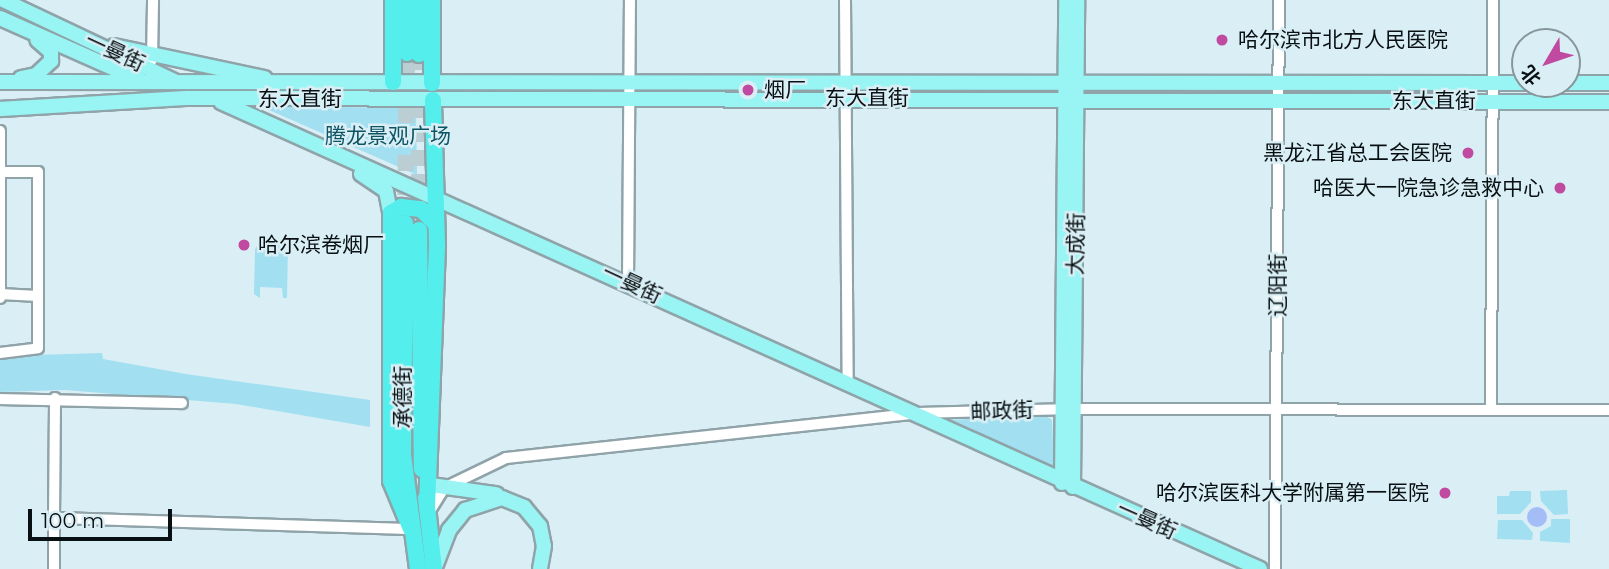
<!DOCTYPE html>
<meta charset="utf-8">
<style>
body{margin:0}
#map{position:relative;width:1609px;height:569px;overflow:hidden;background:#daeff5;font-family:Montserrat,"Noto Sans SC",sans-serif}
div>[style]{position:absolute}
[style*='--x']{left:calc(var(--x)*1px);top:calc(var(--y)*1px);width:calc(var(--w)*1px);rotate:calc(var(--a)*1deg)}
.green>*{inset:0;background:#a2dff0}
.water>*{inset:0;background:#a5bdf6}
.round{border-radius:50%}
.highway-tunnel>*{height:16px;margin-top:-8px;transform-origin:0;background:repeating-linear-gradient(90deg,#bbced3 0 16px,transparent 0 24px)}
.roads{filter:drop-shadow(2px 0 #8fa3a9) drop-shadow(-2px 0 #8fa3a9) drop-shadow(0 2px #8fa3a9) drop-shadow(0 -2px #8fa3a9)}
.minor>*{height:10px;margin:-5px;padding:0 5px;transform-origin:5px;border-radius:5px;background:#fff}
.major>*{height:14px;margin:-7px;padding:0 7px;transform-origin:7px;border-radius:7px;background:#98f5f4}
.highway>*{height:16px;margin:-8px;padding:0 8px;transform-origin:8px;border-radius:8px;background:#54efed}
.dots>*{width:19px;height:19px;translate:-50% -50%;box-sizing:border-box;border:4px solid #daeff5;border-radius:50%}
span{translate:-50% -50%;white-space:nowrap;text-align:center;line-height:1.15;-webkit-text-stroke:5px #daeff5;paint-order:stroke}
.poi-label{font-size:21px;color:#091013}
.left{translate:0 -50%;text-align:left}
.right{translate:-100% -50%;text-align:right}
.street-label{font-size:21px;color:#091013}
.park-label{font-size:21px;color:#0d5363}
.north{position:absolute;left:1511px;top:28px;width:70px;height:70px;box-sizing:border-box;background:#daeff5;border:2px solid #86969b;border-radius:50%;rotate:231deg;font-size:19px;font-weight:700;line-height:28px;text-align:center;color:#091013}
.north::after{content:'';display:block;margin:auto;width:24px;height:32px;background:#c14aa1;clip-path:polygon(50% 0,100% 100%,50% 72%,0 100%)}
.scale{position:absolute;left:28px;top:509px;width:144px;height:32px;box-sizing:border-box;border:4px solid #091013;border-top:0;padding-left:9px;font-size:21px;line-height:24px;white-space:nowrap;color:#091013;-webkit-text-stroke:5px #daeff5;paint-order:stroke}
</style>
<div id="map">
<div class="green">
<div style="clip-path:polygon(269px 106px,411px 108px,416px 113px,417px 175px,269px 110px)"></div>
<div style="clip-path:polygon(260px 242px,288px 245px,287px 298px,283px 298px,282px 288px,260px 287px,260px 298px,254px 294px,255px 249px)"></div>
<div style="clip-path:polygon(102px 353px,103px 359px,186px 374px,370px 400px,370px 427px,236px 404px,65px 390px,0 392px,0 356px)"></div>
<div style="clip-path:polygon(1046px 416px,1052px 420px,1054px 466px,1049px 469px,946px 425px,946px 420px)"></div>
<div style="clip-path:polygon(1567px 490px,1568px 514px,1554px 515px,1541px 501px,1540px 491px)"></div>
<div style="clip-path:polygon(1510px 491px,1531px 491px,1531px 502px,1520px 514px,1497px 514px,1497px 496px,1509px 496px)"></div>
<div style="clip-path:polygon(1551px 519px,1570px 519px,1570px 543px,1540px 541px,1540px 532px,1551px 526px)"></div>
<div style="clip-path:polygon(1498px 520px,1522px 520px,1533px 533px,1532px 540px,1497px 539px)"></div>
</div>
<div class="water">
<div class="round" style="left:1527px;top:507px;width:20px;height:20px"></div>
</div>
<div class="highway-tunnel">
<div style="--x:419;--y:54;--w:176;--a:90"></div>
<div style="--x:405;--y:219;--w:166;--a:-89.3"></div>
</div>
<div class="roads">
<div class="minor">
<div style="--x:845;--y:0;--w:385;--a:89.6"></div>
<div style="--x:152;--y:60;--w:60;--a:-89"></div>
<div style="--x:0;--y:131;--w:167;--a:90"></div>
<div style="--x:628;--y:282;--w:282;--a:-89.6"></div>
<div style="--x:0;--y:294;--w:38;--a:3"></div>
<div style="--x:0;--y:353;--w:38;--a:-7"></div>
<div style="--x:38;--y:348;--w:176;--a:-90"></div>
<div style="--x:38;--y:172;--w:37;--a:180"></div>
<div style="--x:0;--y:399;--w:182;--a:1.3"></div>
<div style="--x:1491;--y:409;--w:409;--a:-89.7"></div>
<div style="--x:431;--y:509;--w:25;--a:-58"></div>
<div style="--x:444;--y:488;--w:69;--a:-25.8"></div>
<div style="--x:506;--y:458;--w:414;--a:-6.2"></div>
<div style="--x:918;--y:413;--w:156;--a:-1.5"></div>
<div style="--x:1074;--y:409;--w:535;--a:0.11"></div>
<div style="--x:54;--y:518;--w:120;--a:-89.5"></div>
<div style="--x:54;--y:569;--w:51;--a:-90"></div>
<div style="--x:54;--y:518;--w:357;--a:1.8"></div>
<div style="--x:1275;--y:569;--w:569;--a:-89.6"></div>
</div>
<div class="major">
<div style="--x:3;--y:0;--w:189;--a:25.3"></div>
<div style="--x:0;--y:18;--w:153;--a:23.9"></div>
<div style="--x:114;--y:46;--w:154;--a:12"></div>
<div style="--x:21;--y:78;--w:15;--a:-11"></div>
<div style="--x:36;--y:75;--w:21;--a:-43"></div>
<div style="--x:51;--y:61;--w:9;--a:-90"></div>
<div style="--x:51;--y:52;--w:18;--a:-139"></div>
<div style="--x:0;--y:82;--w:1525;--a:0.04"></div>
<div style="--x:1567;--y:83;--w:42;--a:0"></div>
<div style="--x:221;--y:102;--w:1139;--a:24.2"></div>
<div style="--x:0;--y:109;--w:187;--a:-3.4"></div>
<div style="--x:187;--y:98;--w:1422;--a:0.16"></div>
<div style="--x:361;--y:174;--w:30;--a:34"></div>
<div style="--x:386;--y:191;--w:26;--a:79"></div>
<div style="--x:1062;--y:483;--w:483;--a:-89.5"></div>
<div style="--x:431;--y:485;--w:66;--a:7.9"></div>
<div style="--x:1073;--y:487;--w:487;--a:-89.5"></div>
<div style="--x:435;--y:567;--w:40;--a:-69"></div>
<div style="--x:449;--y:530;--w:26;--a:-51"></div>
<div style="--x:465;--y:510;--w:39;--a:-18"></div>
<div style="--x:502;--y:498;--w:24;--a:22"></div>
<div style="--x:524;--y:507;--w:25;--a:50"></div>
<div style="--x:540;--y:526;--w:20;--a:79"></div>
<div style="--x:544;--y:546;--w:23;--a:100"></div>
</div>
<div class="highway">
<div style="--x:393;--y:0;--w:82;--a:90"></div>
<div style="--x:406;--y:0;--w:53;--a:88.9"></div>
<div style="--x:432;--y:0;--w:83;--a:90"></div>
<div style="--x:419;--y:54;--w:54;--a:-90"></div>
<div style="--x:405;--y:223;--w:232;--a:90.5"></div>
<div style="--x:403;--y:455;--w:115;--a:82.5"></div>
<div style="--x:419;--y:230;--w:239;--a:89.3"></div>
<div style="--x:426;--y:498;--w:71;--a:83.6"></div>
<div style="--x:427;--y:507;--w:262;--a:-87.8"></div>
<div style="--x:437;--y:245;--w:145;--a:-91.6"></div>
<div style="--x:411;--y:529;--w:52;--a:-112.6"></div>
<div style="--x:391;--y:481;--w:268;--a:-90"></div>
<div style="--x:391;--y:213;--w:12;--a:-31"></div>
<div style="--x:401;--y:207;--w:20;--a:6"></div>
<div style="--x:421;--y:209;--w:20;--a:45"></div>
</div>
</div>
<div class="dots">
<div style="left:1222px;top:40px;background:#c14aa1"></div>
<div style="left:748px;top:90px;background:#c14aa1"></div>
<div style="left:1468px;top:153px;background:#c14aa1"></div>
<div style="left:1560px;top:188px;background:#c14aa1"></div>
<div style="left:244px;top:245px;background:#c14aa1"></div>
<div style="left:1445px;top:493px;background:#c14aa1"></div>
</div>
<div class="poi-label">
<span class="left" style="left:1238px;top:40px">哈尔滨市北方人民医院</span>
<span class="left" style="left:764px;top:90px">烟厂</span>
<span class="right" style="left:1452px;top:153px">黑龙江省总工会医院</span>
<span class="right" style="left:1544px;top:188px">哈医大一院急诊急救中心</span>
<span class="left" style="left:258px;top:245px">哈尔滨卷烟厂</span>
<span class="right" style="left:1429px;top:493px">哈尔滨医科大学附属第一医院</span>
</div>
<div class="street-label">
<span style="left:115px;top:52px;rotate:25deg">一曼街</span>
<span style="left:867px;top:98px">东大直街</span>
<span style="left:300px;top:99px">东大直街</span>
<span style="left:1434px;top:101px">东大直街</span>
<span style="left:1076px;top:244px;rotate:-89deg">大成街</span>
<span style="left:632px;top:284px;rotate:25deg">一曼街</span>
<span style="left:1278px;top:285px;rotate:-90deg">辽阳街</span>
<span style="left:403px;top:397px;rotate:-90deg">承德街</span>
<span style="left:1002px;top:411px;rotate:-2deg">邮政街</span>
<span style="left:1147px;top:520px;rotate:24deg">一曼街</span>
</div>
<div class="park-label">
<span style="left:388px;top:136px">腾龙景观广场</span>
</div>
<div class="north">北</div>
<div class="scale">100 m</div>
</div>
